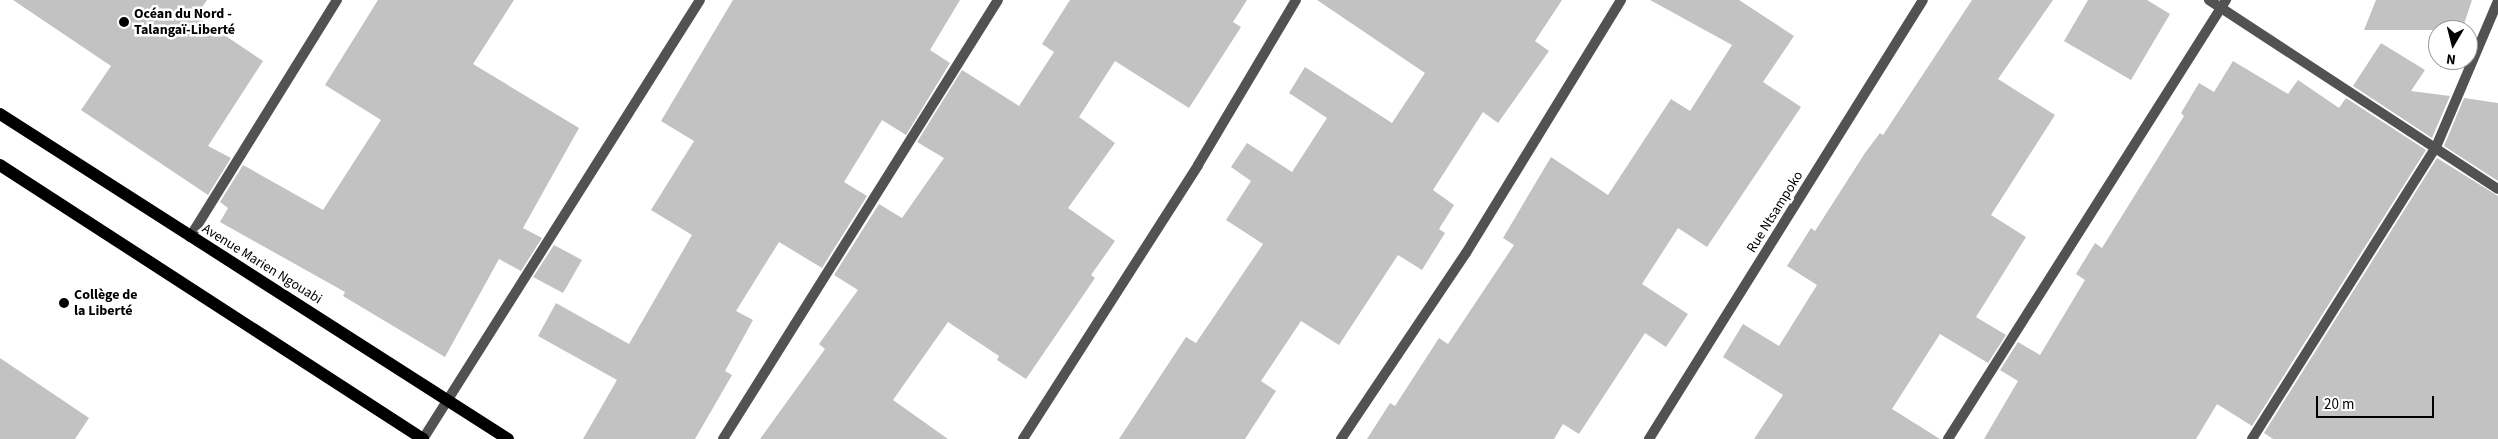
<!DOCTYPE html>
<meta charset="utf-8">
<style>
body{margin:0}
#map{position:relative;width:2498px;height:439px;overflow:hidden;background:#fff;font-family:"Source Sans 3",sans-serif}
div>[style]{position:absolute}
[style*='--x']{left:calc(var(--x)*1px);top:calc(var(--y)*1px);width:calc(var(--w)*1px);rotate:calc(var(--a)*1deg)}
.building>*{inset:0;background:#c2c2c2}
.minor>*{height:10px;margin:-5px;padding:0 5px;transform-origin:5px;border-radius:5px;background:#525252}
.primary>*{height:12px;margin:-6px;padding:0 6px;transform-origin:6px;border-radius:6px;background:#000}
.dots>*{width:14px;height:14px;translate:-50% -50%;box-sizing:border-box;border:2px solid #fff;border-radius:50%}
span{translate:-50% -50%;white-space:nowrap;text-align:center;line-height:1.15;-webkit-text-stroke:5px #fff;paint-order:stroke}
.poi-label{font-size:14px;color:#000;font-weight:700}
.left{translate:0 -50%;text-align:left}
.street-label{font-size:14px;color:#000}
.north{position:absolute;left:2428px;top:20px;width:50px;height:50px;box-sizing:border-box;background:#fff;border:1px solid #999;border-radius:50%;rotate:188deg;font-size:14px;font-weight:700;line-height:20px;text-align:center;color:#000}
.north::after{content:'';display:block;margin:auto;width:18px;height:22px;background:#000;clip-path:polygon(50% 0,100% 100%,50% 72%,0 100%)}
.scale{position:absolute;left:2316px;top:396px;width:118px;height:22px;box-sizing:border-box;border:2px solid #000;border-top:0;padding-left:6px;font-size:15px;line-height:18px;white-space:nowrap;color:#000;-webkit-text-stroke:4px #fff;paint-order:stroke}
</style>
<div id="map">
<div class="building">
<div style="clip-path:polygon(13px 0,207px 0,196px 16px,263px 61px,208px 146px,231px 158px,208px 195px,81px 110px,111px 66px)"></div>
<div style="clip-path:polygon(378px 0,514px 0,473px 64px,579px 128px,523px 228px,542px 238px,521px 271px,499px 259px,445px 357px,343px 296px,345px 292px,220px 222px,228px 208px,220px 202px,243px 165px,323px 210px,381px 120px,325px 85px)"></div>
<div style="clip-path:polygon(733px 0,960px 0,930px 50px,950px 63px,906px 135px,882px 120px,844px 182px,867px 196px,822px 268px,779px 242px,736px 311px,753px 320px,725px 371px,732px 375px,695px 439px,583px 439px,617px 380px,538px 336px,556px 303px,629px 344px,692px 235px,651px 210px,694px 141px,661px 121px)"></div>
<div style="clip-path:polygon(1070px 0,1247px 0,1233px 22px,1241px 27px,1189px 108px,1115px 61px,1079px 117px,1115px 143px,1068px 208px,1115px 241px,1091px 275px,1095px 278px,1026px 379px,997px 360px,999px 356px,948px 322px,893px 400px,948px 439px,760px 439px,825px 349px,819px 344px,858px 290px,834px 275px,879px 204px,902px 218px,944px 158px,917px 142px,962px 70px,1019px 106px,1054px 52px,1042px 44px)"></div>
<div style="clip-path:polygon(1317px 0,1562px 0,1535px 41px,1549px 51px,1498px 123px,1483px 112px,1433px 190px,1454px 205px,1439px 229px,1445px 233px,1422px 270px,1398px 255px,1339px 345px,1301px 321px,1261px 381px,1276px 391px,1245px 439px,1119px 439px,1186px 337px,1196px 343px,1263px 244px,1226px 220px,1251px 181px,1231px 167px,1247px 143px,1292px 172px,1327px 118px,1289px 93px,1305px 67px,1392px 123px,1425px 73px)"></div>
<div style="clip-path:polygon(1650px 0,1739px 0,1794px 36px,1763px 82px,1801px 107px,1707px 247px,1678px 228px,1642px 284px,1688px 314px,1666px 347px,1645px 333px,1579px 434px,1563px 424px,1554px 439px,1367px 439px,1390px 403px,1395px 406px,1439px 338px,1448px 344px,1514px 245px,1503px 238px,1551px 157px,1608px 195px,1671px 99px,1690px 111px,1732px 45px)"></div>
<div style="clip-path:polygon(1972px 0,2053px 0,1998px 79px,2055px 115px,1991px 215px,2026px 237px,1976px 317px,2006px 335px,1988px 363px,1940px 334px,1892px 409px,1940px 439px,1754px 439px,1783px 395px,1723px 357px,1743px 324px,1779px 346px,1817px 285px,1787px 266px,1811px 228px,1815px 231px,1865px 153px,1880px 133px,1883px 135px)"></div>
<div style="clip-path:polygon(2088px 0,2147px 0,2170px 14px,2131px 80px,2064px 41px)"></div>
<div style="clip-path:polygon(2376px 0,2472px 0,2462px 30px,2364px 30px)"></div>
<div style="clip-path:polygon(2381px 43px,2425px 70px,2411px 91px,2450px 96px,2432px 138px,2353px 86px)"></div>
<div style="clip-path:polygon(2233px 61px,2288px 94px,2298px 80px,2339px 108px,2346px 98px,2426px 150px,2252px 426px,2217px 404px,2196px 439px,1984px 439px,2018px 381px,2000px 370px,2018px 342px,2040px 355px,2085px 280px,2076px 274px,2095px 243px,2102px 248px,2184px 116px,2181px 113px,2199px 83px,2214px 92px)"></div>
<div style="clip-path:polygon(2464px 98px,2498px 103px,2498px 181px,2444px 146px)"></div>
<div style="clip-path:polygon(2437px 158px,2498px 196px,2498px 439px,2273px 439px,2264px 433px)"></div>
<div style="clip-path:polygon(554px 245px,582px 260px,563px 293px,533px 277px)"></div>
<div style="clip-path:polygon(0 358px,89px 418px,75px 439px,0 439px)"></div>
</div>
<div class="minor">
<div style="--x:2209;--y:0;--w:345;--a:33.2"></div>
<div style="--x:190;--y:237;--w:279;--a:-58.2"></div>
<div style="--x:423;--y:439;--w:519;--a:-57.75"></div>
<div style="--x:723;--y:439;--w:518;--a:-57.94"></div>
<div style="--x:1023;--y:439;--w:325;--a:-57.4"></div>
<div style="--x:1198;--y:165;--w:192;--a:-59.3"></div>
<div style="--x:1341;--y:439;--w:224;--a:-56.1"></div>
<div style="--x:1466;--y:253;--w:297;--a:-58.5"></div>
<div style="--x:1649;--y:439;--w:517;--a:-58.03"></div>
<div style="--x:1948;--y:439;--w:520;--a:-57.66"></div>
<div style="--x:2252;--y:439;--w:345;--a:-57.8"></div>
<div style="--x:2436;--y:147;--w:159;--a:-67"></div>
</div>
<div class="primary">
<div style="--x:0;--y:114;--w:603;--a:32.61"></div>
<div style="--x:0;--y:165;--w:504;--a:32.93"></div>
</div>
<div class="dots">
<div style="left:124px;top:22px;background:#000"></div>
<div style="left:64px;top:303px;background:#000"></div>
</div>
<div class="poi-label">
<span class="left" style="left:134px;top:22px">Océan du Nord -<br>Talangaï-Liberté</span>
<span class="left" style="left:74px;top:303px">Collège de<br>la Liberté</span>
</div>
<div class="street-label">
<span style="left:1775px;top:212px;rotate:-58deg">Rue Ntsampoko</span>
<span style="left:262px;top:264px;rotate:32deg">Avenue Marien Ngouabi</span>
</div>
<div class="north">N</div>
<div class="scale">20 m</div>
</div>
